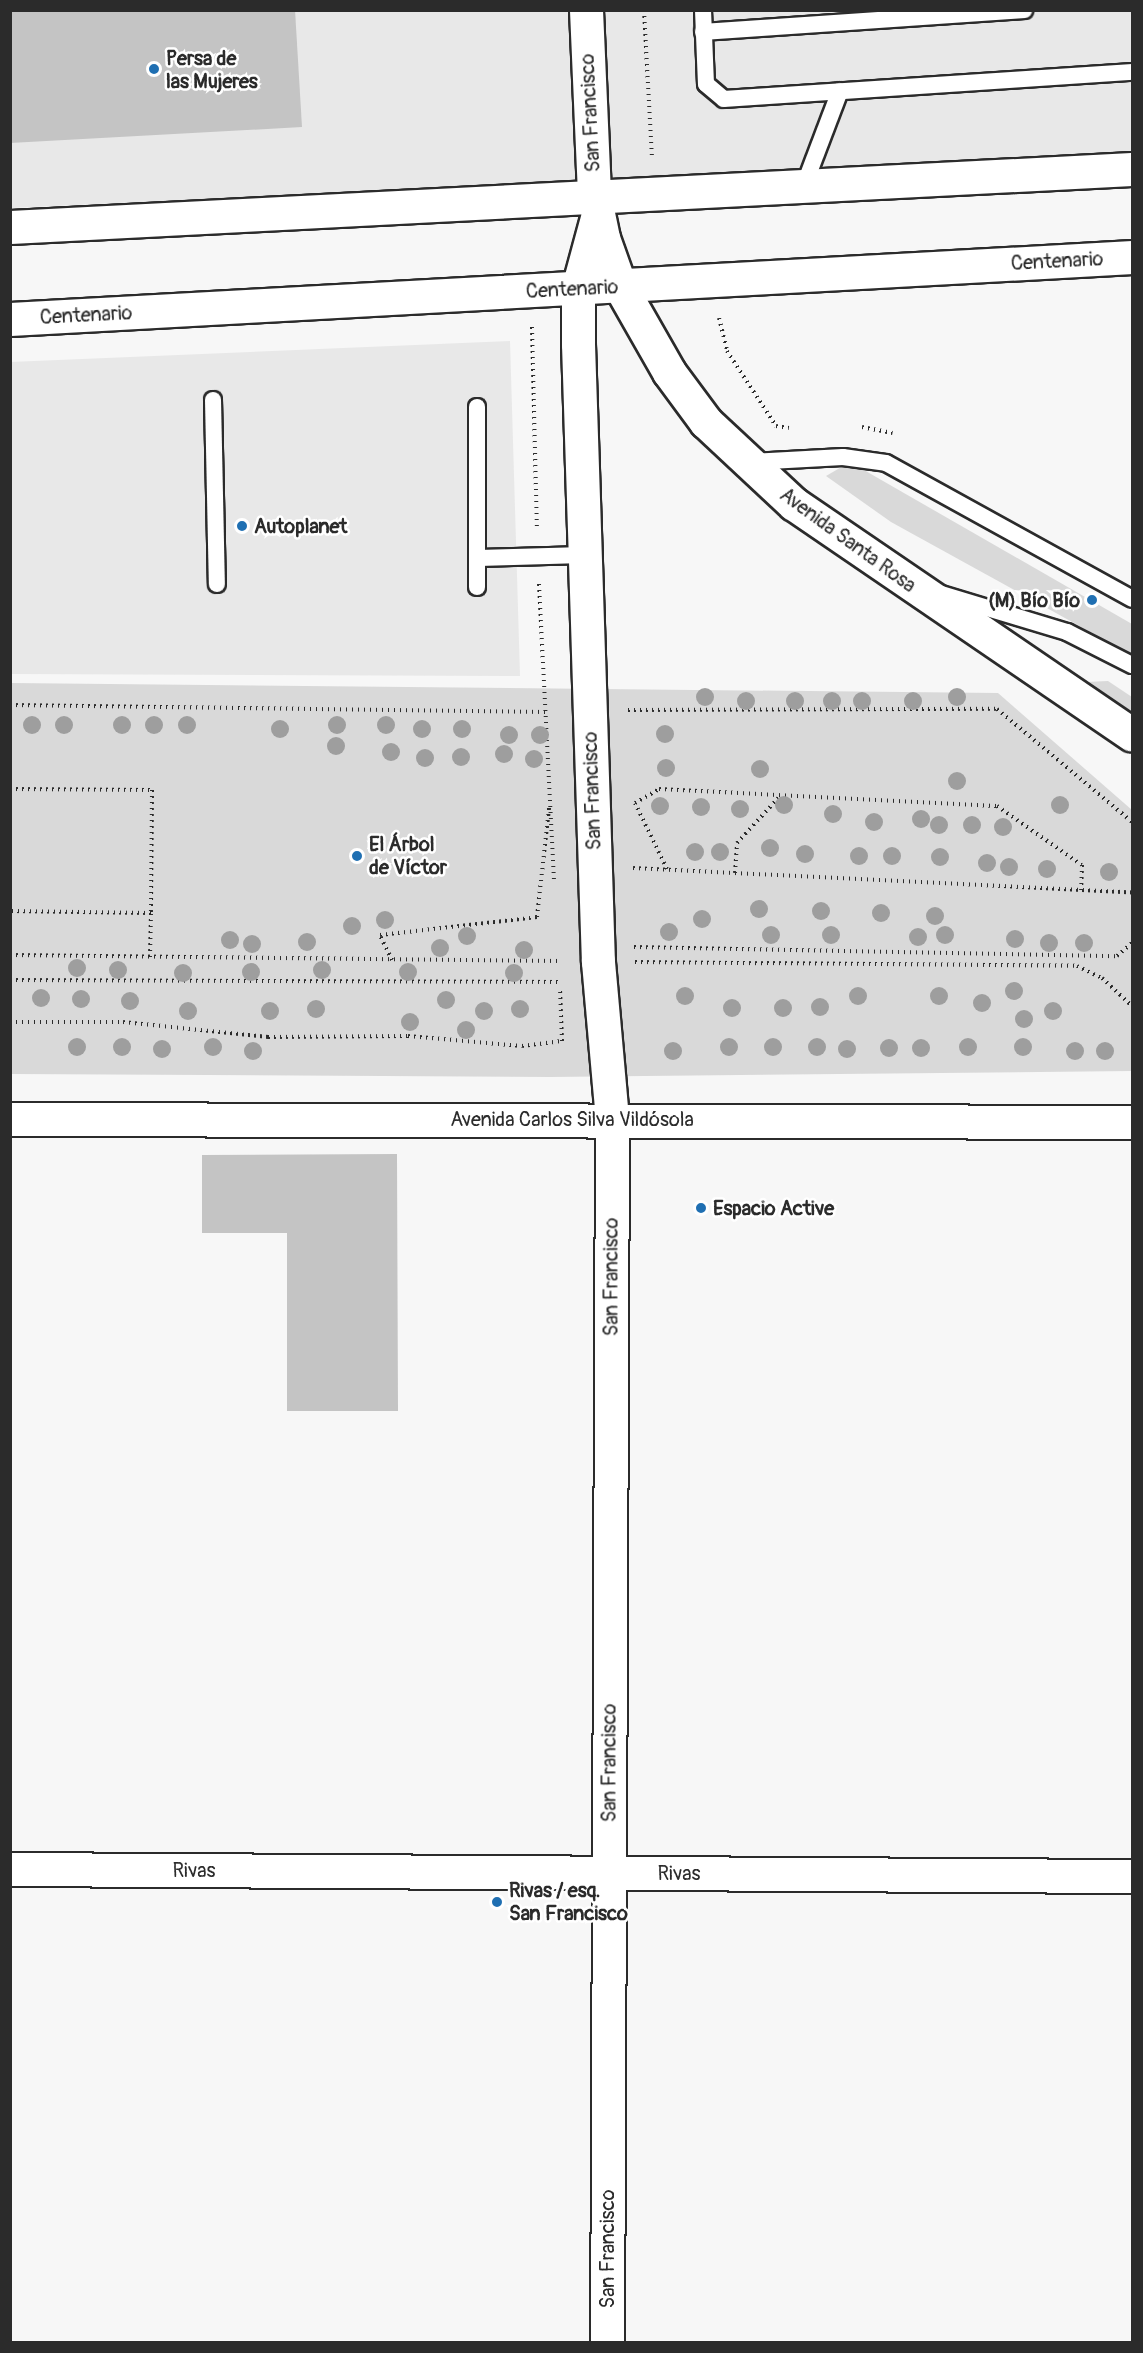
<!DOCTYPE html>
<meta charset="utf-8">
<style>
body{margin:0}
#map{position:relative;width:1143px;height:2353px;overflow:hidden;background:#f7f7f7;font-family:Pangolin,sans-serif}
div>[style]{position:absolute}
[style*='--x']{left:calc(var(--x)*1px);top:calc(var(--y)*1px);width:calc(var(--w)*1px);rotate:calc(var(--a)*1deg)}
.built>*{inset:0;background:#e8e8e8}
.green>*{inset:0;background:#d9d9d9}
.building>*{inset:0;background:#c4c4c4}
.path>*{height:4px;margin-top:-2px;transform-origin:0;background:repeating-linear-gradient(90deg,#2b2b2b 0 1.5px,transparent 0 6px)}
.roads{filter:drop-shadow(2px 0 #2b2b2b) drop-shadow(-2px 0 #2b2b2b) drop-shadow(0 2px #2b2b2b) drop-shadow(0 -2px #2b2b2b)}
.lane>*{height:16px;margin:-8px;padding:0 8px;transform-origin:8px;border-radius:8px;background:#fff}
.street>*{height:33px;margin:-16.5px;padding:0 16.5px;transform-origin:16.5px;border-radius:16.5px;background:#fff}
.secondary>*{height:33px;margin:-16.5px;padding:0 16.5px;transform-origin:16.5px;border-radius:16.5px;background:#fff}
.primary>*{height:33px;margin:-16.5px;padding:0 16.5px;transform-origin:16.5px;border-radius:16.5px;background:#fff}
.trees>*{width:18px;height:18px;margin:-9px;border-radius:50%;background:#9e9e9e}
.dots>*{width:16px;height:16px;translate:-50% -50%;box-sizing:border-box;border:3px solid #fff;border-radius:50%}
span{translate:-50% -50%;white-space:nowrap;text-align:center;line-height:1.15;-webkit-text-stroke:5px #fff;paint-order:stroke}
.poi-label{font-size:20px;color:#2b2b2b;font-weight:700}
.left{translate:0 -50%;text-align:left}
.right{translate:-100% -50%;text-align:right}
.street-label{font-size:20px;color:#2b2b2b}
.frame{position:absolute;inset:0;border:12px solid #2b2b2b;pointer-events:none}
</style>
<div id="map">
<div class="built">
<div style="clip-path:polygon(11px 11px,1132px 11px,1132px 157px,11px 208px)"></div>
<div style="clip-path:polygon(510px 341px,520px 676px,11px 674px,10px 362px)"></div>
</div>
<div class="green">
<div style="clip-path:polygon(850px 462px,1132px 624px,1132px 655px,891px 522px,826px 476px)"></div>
<div style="clip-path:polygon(1108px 681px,1132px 697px,1132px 718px,1086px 682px)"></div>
<div style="clip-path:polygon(11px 683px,998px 693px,1132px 810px,1132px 1071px,550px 1077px,11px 1074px)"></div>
</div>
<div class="building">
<div style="clip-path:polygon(10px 10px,295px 10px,302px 127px,10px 143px)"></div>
<div style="clip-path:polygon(397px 1154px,398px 1411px,287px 1411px,287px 1233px,202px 1233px,202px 1155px)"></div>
</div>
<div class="path">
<div style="--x:644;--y:10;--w:146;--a:86.9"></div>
<div style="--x:719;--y:318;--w:34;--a:76"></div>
<div style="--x:727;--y:351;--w:90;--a:56.8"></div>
<div style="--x:776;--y:426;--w:13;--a:9"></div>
<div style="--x:532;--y:327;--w:199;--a:88.6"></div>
<div style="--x:862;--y:427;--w:31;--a:11"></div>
<div style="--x:539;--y:584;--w:298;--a:87.1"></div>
<div style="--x:10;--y:705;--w:536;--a:0.75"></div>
<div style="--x:628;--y:710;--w:369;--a:-0.2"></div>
<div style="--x:997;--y:709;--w:176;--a:39.9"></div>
<div style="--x:10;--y:789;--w:142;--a:0.4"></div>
<div style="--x:152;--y:790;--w:123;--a:90.5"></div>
<div style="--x:151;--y:913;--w:141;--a:-179.2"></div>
<div style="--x:633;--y:868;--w:500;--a:2.8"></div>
<div style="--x:667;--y:869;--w:73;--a:-115.9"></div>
<div style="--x:635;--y:803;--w:28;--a:-30"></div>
<div style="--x:659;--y:789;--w:338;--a:2.9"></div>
<div style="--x:997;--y:806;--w:103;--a:34.8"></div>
<div style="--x:1082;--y:865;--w:25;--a:92"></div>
<div style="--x:735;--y:873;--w:30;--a:-86"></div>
<div style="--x:737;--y:843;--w:64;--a:-47.5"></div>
<div style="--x:634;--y:947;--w:483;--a:1.1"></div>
<div style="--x:1117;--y:956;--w:20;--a:-41"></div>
<div style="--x:10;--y:955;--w:552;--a:0.62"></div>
<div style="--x:150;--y:957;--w:44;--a:-88.7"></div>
<div style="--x:392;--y:960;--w:28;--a:-116"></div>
<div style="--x:380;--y:935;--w:158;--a:-6.5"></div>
<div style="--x:537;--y:917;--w:110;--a:-83.7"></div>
<div style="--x:635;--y:962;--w:442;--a:0.5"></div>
<div style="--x:1077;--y:966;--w:28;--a:26"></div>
<div style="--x:1102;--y:978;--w:41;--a:43"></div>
<div style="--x:10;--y:980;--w:551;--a:0.21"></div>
<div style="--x:10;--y:1022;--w:113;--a:0"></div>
<div style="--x:123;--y:1022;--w:146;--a:5.9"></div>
<div style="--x:268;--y:1037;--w:140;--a:-0.4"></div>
<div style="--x:408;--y:1036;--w:114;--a:5"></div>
<div style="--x:522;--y:1046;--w:40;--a:-7.1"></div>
<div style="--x:562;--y:1041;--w:52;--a:-92.2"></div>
</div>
<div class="roads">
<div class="lane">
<div style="--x:703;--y:10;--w:74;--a:87.7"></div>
<div style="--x:706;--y:84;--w:23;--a:40"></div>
<div style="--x:724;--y:99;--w:409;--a:-3.8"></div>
<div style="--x:703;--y:32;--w:322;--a:-3.9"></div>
<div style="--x:805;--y:183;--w:98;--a:-69.2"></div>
<div style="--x:213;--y:400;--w:184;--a:88.8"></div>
<div style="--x:477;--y:407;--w:180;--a:90"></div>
<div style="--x:751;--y:462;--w:92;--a:-3.1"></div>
<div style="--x:843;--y:457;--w:43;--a:7.9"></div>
<div style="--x:886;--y:463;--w:281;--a:28.9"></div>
<div style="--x:478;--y:558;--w:106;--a:-1.6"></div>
<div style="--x:941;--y:594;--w:132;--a:16.8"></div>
<div style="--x:1067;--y:632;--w:73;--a:26.9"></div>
</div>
<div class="street">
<div style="--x:10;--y:227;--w:1123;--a:-2.96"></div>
<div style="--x:10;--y:319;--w:1124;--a:-3.16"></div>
</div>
<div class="secondary">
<div style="--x:586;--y:10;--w:184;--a:87.5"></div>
<div style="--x:594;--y:194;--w:45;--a:78.4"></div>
<div style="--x:603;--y:238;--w:51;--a:70.5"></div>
<div style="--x:620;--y:286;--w:99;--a:60.3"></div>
<div style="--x:669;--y:372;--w:62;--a:53.5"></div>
<div style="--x:706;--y:422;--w:120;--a:43"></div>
<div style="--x:794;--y:504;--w:409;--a:34.3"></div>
<div style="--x:598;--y:214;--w:77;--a:105.1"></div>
<div style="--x:578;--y:288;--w:56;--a:90"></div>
<div style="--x:578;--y:344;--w:618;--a:88.15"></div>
<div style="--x:598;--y:962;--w:158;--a:84.9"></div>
<div style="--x:612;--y:1119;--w:1223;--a:90.23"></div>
<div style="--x:10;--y:1869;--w:1122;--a:0.36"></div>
</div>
<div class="primary">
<div style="--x:10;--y:1119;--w:1122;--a:0.15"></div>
</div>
</div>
<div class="trees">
<div style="left:705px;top:697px"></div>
<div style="left:957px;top:697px"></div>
<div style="left:746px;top:701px"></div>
<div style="left:795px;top:701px"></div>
<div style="left:832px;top:701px"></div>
<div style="left:862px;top:701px"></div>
<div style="left:913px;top:701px"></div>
<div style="left:32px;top:725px"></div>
<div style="left:64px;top:725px"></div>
<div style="left:122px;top:725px"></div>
<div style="left:154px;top:725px"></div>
<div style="left:187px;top:725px"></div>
<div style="left:337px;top:725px"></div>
<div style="left:386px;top:725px"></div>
<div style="left:280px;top:729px"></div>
<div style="left:422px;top:729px"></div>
<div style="left:462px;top:729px"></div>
<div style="left:665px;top:734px"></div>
<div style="left:509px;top:735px"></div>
<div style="left:540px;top:735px"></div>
<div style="left:336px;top:746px"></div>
<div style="left:391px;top:752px"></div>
<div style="left:504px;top:754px"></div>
<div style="left:461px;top:757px"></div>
<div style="left:425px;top:758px"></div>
<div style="left:534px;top:759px"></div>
<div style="left:666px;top:768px"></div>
<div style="left:760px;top:769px"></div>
<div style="left:957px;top:781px"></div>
<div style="left:784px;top:805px"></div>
<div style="left:1060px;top:805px"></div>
<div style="left:660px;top:806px"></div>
<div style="left:701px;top:807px"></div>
<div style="left:740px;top:809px"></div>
<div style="left:833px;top:814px"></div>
<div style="left:921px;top:819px"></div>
<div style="left:874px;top:822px"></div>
<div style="left:939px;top:825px"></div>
<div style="left:972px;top:825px"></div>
<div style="left:1003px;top:827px"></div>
<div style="left:770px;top:848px"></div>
<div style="left:695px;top:852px"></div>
<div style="left:720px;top:852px"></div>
<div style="left:805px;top:854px"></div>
<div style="left:859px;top:856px"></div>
<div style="left:892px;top:856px"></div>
<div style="left:940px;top:857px"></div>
<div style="left:987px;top:863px"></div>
<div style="left:1009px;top:867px"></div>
<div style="left:1047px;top:869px"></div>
<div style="left:1109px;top:872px"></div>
<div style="left:759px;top:909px"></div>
<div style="left:821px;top:911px"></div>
<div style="left:881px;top:913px"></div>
<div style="left:935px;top:916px"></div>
<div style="left:702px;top:919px"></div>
<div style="left:385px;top:920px"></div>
<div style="left:352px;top:926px"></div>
<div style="left:669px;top:932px"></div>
<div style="left:771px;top:935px"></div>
<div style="left:831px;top:935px"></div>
<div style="left:945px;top:935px"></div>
<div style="left:467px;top:936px"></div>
<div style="left:918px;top:937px"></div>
<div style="left:1015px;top:939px"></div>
<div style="left:230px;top:940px"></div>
<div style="left:307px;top:942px"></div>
<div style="left:1049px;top:943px"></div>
<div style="left:1084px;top:943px"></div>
<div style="left:252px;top:944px"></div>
<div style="left:440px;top:948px"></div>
<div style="left:524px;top:950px"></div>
<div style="left:77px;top:968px"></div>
<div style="left:118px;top:970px"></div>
<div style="left:322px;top:970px"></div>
<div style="left:251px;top:972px"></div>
<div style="left:408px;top:972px"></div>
<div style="left:183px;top:973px"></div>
<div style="left:514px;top:973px"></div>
<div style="left:1014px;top:991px"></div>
<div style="left:685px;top:996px"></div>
<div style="left:858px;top:996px"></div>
<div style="left:939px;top:996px"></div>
<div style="left:41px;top:998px"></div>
<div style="left:81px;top:999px"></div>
<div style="left:446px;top:1000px"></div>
<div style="left:130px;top:1001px"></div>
<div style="left:982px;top:1003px"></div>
<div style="left:820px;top:1007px"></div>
<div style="left:732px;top:1008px"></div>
<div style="left:783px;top:1008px"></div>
<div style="left:316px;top:1009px"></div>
<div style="left:520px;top:1009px"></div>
<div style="left:188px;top:1011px"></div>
<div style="left:270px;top:1011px"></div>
<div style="left:484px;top:1011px"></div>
<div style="left:1053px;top:1011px"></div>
<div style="left:1024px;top:1019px"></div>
<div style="left:410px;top:1022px"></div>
<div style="left:466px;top:1030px"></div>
<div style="left:77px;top:1047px"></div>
<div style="left:122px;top:1047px"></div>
<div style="left:213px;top:1047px"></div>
<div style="left:729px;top:1047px"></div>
<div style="left:773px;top:1047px"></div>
<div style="left:817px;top:1047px"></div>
<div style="left:968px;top:1047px"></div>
<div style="left:1023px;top:1047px"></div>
<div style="left:889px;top:1048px"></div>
<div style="left:921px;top:1048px"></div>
<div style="left:162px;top:1049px"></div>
<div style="left:847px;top:1049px"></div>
<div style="left:253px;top:1051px"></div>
<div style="left:673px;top:1051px"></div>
<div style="left:1075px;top:1051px"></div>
<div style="left:1105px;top:1051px"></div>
</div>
<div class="dots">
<div style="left:154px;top:69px;background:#1f6fb2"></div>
<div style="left:242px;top:526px;background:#1f6fb2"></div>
<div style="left:1092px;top:600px;background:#1f6fb2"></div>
<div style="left:357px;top:856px;background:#1f6fb2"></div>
<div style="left:701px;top:1208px;background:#1f6fb2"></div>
<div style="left:497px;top:1902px;background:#1f6fb2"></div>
</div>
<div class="poi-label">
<span class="left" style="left:166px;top:70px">Persa de<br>las Mujeres</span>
<span class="left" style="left:254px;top:526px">Autoplanet</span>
<span class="right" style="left:1080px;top:600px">(M) Bío Bío</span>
<span class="left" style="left:369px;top:856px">El Árbol<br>de Víctor</span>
<span class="left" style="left:713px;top:1208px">Espacio Active</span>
<span class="left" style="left:509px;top:1902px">Rivas / esq.<br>San Francisco</span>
</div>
<div class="street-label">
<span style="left:590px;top:113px;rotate:-93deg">San Francisco</span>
<span style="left:1057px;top:261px;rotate:-3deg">Centenario</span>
<span style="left:572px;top:289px;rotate:-3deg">Centenario</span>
<span style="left:86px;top:315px;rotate:-3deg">Centenario</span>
<span style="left:848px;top:540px;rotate:36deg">Avenida Santa Rosa</span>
<span style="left:592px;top:791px;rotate:-92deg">San Francisco</span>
<span style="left:572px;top:1119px">Avenida Carlos Silva Vildósola</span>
<span style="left:611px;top:1277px;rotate:-90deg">San Francisco</span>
<span style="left:609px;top:1763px;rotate:-90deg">San Francisco</span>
<span style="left:194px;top:1870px">Rivas</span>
<span style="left:679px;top:1873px">Rivas</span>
<span style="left:607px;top:2249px;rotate:-90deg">San Francisco</span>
</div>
<div class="frame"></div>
</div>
